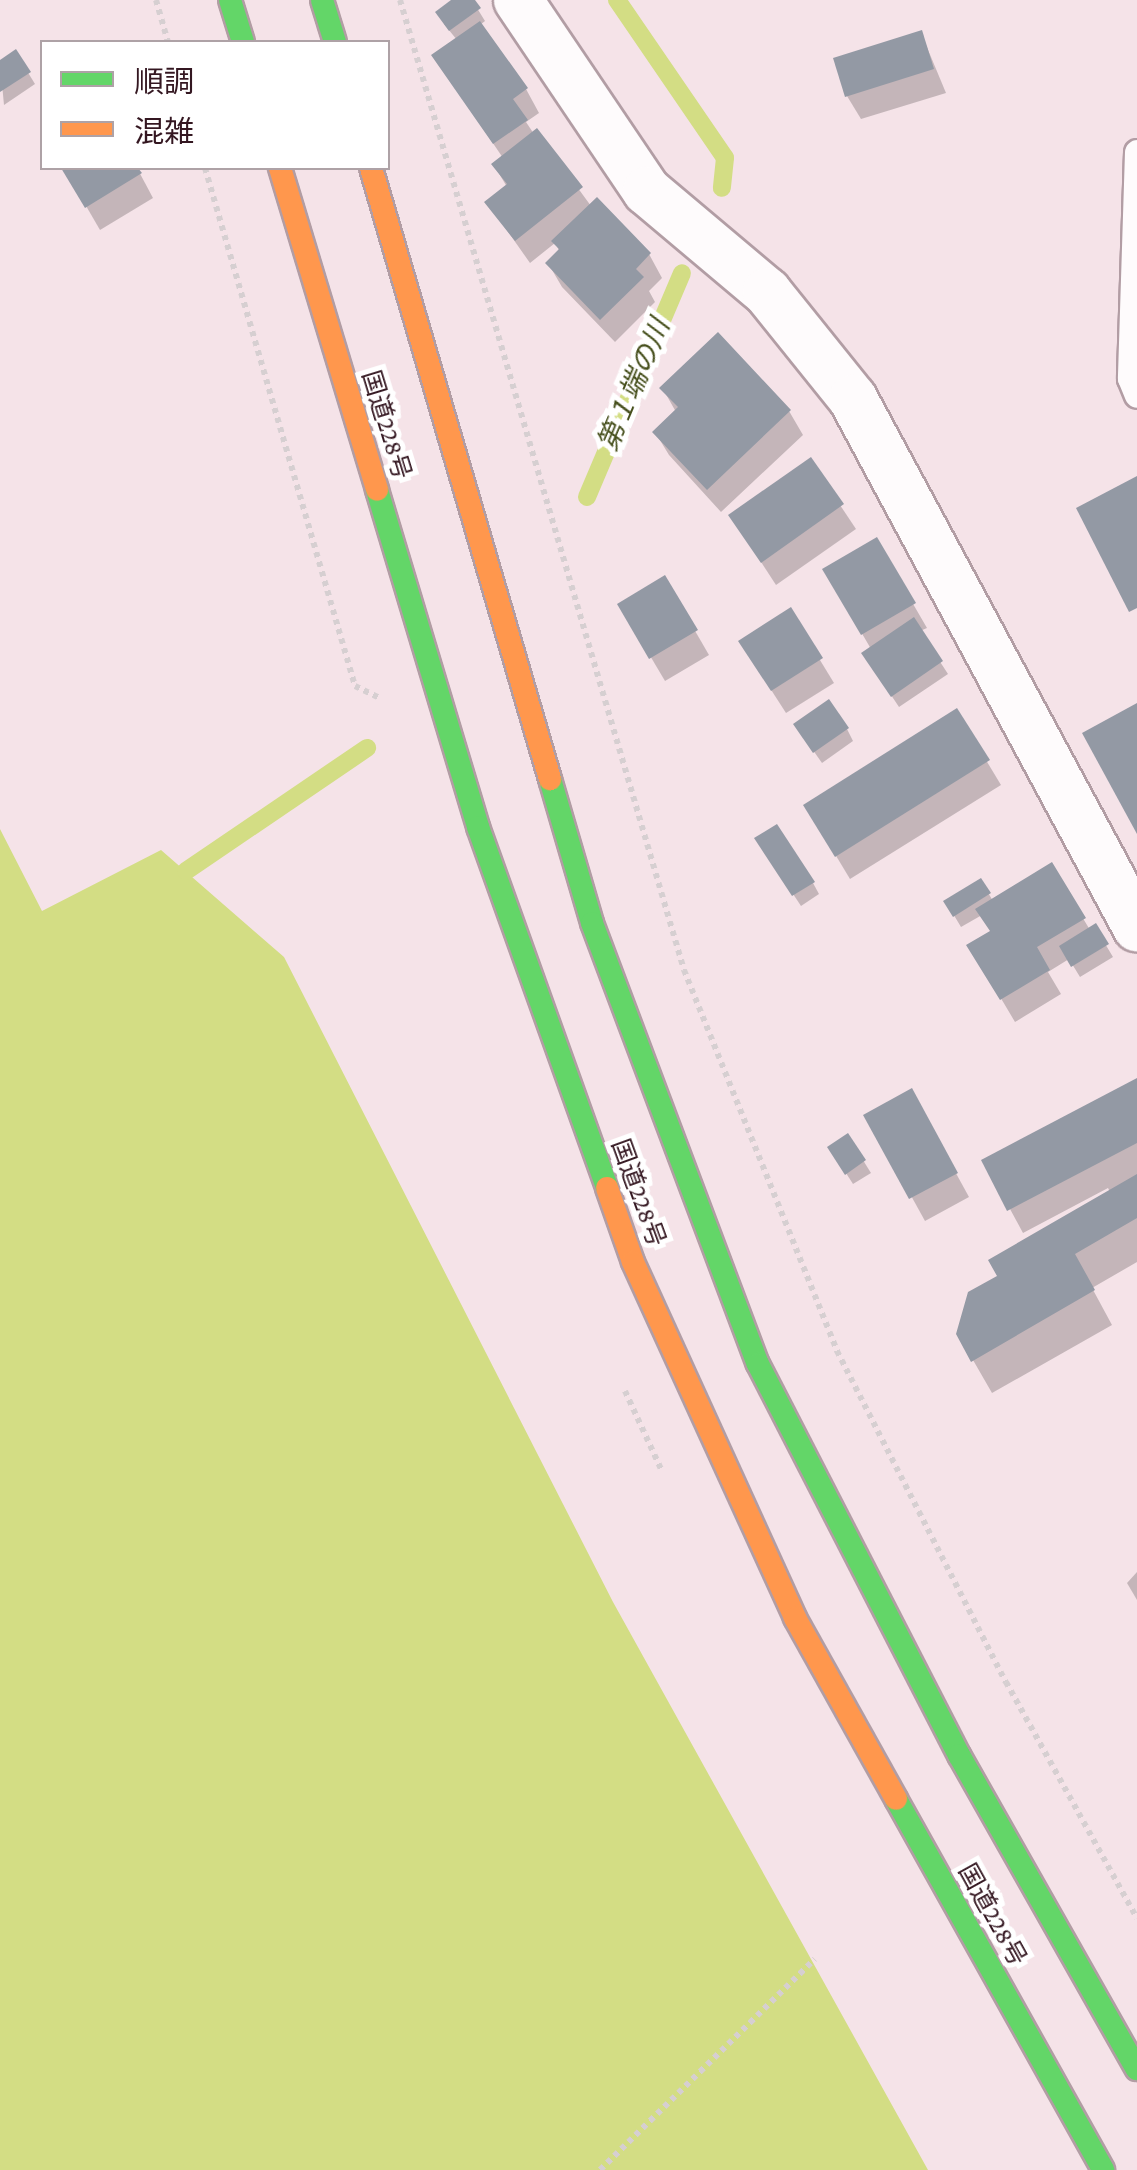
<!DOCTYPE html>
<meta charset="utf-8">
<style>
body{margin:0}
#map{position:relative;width:1137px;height:2170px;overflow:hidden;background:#f5e3e8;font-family:"Crimson Pro","Noto Sans JP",serif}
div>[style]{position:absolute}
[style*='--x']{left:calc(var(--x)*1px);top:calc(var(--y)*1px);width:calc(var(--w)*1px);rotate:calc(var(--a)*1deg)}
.water>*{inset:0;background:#d3dd84}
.shadow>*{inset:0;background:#0003}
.stream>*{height:18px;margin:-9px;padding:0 9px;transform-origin:9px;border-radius:9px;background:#d3dd84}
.building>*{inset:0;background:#9399a4}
.path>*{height:6px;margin-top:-3px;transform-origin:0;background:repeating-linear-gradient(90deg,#d6cfd1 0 5px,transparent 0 10px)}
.roads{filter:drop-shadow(2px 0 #b29da4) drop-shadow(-2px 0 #b29da4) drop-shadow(0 2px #b29da4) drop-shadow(0 -2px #b29da4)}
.lane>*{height:25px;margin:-12.5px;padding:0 12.5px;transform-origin:12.5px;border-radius:12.5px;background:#fefbfc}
.street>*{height:48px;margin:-24px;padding:0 24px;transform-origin:24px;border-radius:24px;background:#fefbfc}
.fast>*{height:22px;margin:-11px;padding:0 11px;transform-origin:11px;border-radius:11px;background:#63d668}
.slow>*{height:22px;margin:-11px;padding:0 11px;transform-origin:11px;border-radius:11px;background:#ff974d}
span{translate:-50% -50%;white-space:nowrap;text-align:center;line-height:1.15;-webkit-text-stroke:10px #fff;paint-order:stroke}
.street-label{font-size:25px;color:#341721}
.water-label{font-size:28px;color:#464f1c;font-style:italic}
.legend{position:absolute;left:40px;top:40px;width:350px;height:130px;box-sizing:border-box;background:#fff;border:2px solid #aea2a6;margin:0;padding:12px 18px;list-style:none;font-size:30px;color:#341721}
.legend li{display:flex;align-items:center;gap:20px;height:50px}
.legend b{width:50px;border:2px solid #aea2a6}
</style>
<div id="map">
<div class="water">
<div style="clip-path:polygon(0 829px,42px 911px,161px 850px,284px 957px,613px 1602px,928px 2170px,0 2170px)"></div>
</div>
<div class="shadow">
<div style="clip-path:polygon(455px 0,472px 0,485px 21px,480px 25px,526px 89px,539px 113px,526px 122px,534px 134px,537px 132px,591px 206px,649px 254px,662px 278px,649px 291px,655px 302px,615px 342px,562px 287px,548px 263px,560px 252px,555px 243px,530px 263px,487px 202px,507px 187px,494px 165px,503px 158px,434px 56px,457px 40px,444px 24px)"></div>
<div style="clip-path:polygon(921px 33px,946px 93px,861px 119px,847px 96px)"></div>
<div style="clip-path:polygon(16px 53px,35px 84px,4px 105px,0 63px)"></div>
<div style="clip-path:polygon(64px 168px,137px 168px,153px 198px,100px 230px)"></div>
<div style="clip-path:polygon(663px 389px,789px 411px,803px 435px,721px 512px,669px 455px,655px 432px,676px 412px)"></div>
<div style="clip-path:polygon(810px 460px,856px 529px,776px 585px,731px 516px)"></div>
<div style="clip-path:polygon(876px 540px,927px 628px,920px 631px,948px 674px,899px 707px,871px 665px,871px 649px,825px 570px)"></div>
<div style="clip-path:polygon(665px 579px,709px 655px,665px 681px,620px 605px)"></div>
<div style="clip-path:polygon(790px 611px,834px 683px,786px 713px,755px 665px)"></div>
<div style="clip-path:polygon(957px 712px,1001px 785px,850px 879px,806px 806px)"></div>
<div style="clip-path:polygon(847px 729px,853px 741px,822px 763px,803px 736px)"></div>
<div style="clip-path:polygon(764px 850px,813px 883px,819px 894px,801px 906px)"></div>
<div style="clip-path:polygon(1051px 865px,1090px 930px,1095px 927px,1113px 957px,1080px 977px,1069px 959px,1048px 972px,1061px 994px,1015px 1022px,970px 946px,992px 933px,982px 915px,961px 927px,946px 902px,981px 881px,993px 901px)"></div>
<div style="clip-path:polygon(1137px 1081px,1137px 1262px,1092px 1288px,1112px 1325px,992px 1393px,958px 1334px,1000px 1276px,1110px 1192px,1108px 1188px,1023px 1233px,984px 1161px)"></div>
<div style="clip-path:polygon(924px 1115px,969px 1197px,925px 1221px,867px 1116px)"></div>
<div style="clip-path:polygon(848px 1136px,871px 1173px,853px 1184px,837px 1159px)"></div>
<div style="clip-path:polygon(1137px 1572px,1137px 1600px,1127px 1583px)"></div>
</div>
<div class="stream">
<div style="--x:617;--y:0;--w:191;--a:55.6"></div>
<div style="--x:725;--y:158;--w:30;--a:96"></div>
<div style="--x:587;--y:497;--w:243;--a:-67"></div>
<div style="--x:186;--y:871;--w:219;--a:-34.2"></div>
</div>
<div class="building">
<div style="clip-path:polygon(451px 0,475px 0,481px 8px,449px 31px,435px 12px)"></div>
<div style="clip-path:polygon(480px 21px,528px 88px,513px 99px,528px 120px,493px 144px,431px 55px)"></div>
<div style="clip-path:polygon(922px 30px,934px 69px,845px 97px,833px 58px)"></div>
<div style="clip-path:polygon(16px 49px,31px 72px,0 92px,0 60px)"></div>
<div style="clip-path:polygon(537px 128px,583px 187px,515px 241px,484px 202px,507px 184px,491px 164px)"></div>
<div style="clip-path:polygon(61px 168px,138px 168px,142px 173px,85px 208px)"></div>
<div style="clip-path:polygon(597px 197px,651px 253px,636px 269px,644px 277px,600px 320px,545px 263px,559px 249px,551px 241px)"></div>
<div style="clip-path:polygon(718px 332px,791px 410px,707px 490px,652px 432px,678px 407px,659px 388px)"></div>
<div style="clip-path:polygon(811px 457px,844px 504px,761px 563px,728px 515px)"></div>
<div style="clip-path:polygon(1137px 476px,1137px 608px,1129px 612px,1076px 508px)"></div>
<div style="clip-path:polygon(877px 537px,916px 603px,861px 635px,822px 569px)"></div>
<div style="clip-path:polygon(665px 575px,698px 630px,649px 659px,617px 604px)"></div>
<div style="clip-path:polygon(791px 607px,823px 658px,771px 691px,738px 641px)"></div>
<div style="clip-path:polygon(914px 617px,943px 661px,891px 697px,861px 653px)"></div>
<div style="clip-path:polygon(829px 699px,849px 728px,813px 753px,793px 724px)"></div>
<div style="clip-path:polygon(1137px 703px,1137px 834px,1082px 733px)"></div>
<div style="clip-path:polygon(957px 708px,990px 760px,835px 857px,803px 805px)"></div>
<div style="clip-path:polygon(777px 824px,815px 882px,792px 896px,754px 838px)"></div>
<div style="clip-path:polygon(1052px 862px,1086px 918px,1037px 947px,1050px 970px,1000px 1000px,966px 945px,990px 931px,975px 909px)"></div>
<div style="clip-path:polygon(981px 878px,991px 893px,953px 917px,943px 901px)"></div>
<div style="clip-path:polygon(1096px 923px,1109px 944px,1071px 967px,1059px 946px)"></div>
<div style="clip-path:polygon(1137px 1078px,1137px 1143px,1007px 1211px,981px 1160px)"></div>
<div style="clip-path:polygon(912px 1088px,958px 1173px,909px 1199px,863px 1115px)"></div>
<div style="clip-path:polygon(848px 1133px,866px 1160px,845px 1175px,827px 1147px)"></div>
<div style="clip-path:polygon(1137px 1174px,1137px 1218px,1075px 1254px,1095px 1290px,971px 1362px,956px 1334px,968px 1292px,997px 1276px,988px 1260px)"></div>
</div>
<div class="path">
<div style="--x:156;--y:0;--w:44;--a:74.1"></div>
<div style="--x:400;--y:0;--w:1011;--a:73.68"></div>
<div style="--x:684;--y:970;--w:411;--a:68.1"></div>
<div style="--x:837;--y:1351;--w:372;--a:63"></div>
<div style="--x:1006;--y:1682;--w:270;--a:61"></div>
<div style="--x:205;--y:168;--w:539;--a:73.85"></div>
<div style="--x:355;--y:686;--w:28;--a:26"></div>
<div style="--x:625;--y:1391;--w:88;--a:65.2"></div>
<div style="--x:600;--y:2170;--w:301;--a:-44.5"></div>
</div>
<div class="roads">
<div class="lane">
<div style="--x:1137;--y:152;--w:226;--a:91.8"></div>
<div style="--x:1130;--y:378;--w:18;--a:68"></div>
</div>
<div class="street">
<div style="--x:518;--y:0;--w:230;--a:56"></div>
<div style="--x:647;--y:191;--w:157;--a:40.1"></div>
<div style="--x:767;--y:292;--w:137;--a:51.2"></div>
<div style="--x:853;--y:399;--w:600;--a:61.73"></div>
</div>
<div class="fast">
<div style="--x:230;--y:0;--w:44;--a:72.8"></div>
<div style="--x:322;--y:0;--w:44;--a:72.8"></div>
<div style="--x:377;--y:490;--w:352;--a:73.3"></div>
<div style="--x:478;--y:827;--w:383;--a:70.3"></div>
<div style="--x:550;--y:779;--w:150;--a:73.7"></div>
<div style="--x:592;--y:923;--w:471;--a:69.4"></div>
<div style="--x:758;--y:1364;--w:440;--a:62.8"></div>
<div style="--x:959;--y:1755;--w:361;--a:60.5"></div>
<div style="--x:896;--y:1799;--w:425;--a:60.8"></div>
</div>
<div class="slow">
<div style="--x:280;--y:168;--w:336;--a:73.2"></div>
<div style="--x:371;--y:168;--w:637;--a:73.67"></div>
<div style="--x:607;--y:1188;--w:78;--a:70.6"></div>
<div style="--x:633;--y:1262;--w:391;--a:65.5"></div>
<div style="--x:795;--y:1618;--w:207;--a:60.8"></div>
</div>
</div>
<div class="street-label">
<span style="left:386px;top:425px;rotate:73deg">国道228号</span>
<span style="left:638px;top:1193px;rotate:70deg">国道228号</span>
<span style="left:992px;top:1915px;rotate:61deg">国道228号</span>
</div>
<div class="water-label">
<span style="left:634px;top:385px;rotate:-67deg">第１端の川</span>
</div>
<ul class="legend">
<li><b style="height:12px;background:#63d668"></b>順調</li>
<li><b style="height:12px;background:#ff974d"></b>混雑</li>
</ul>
</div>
